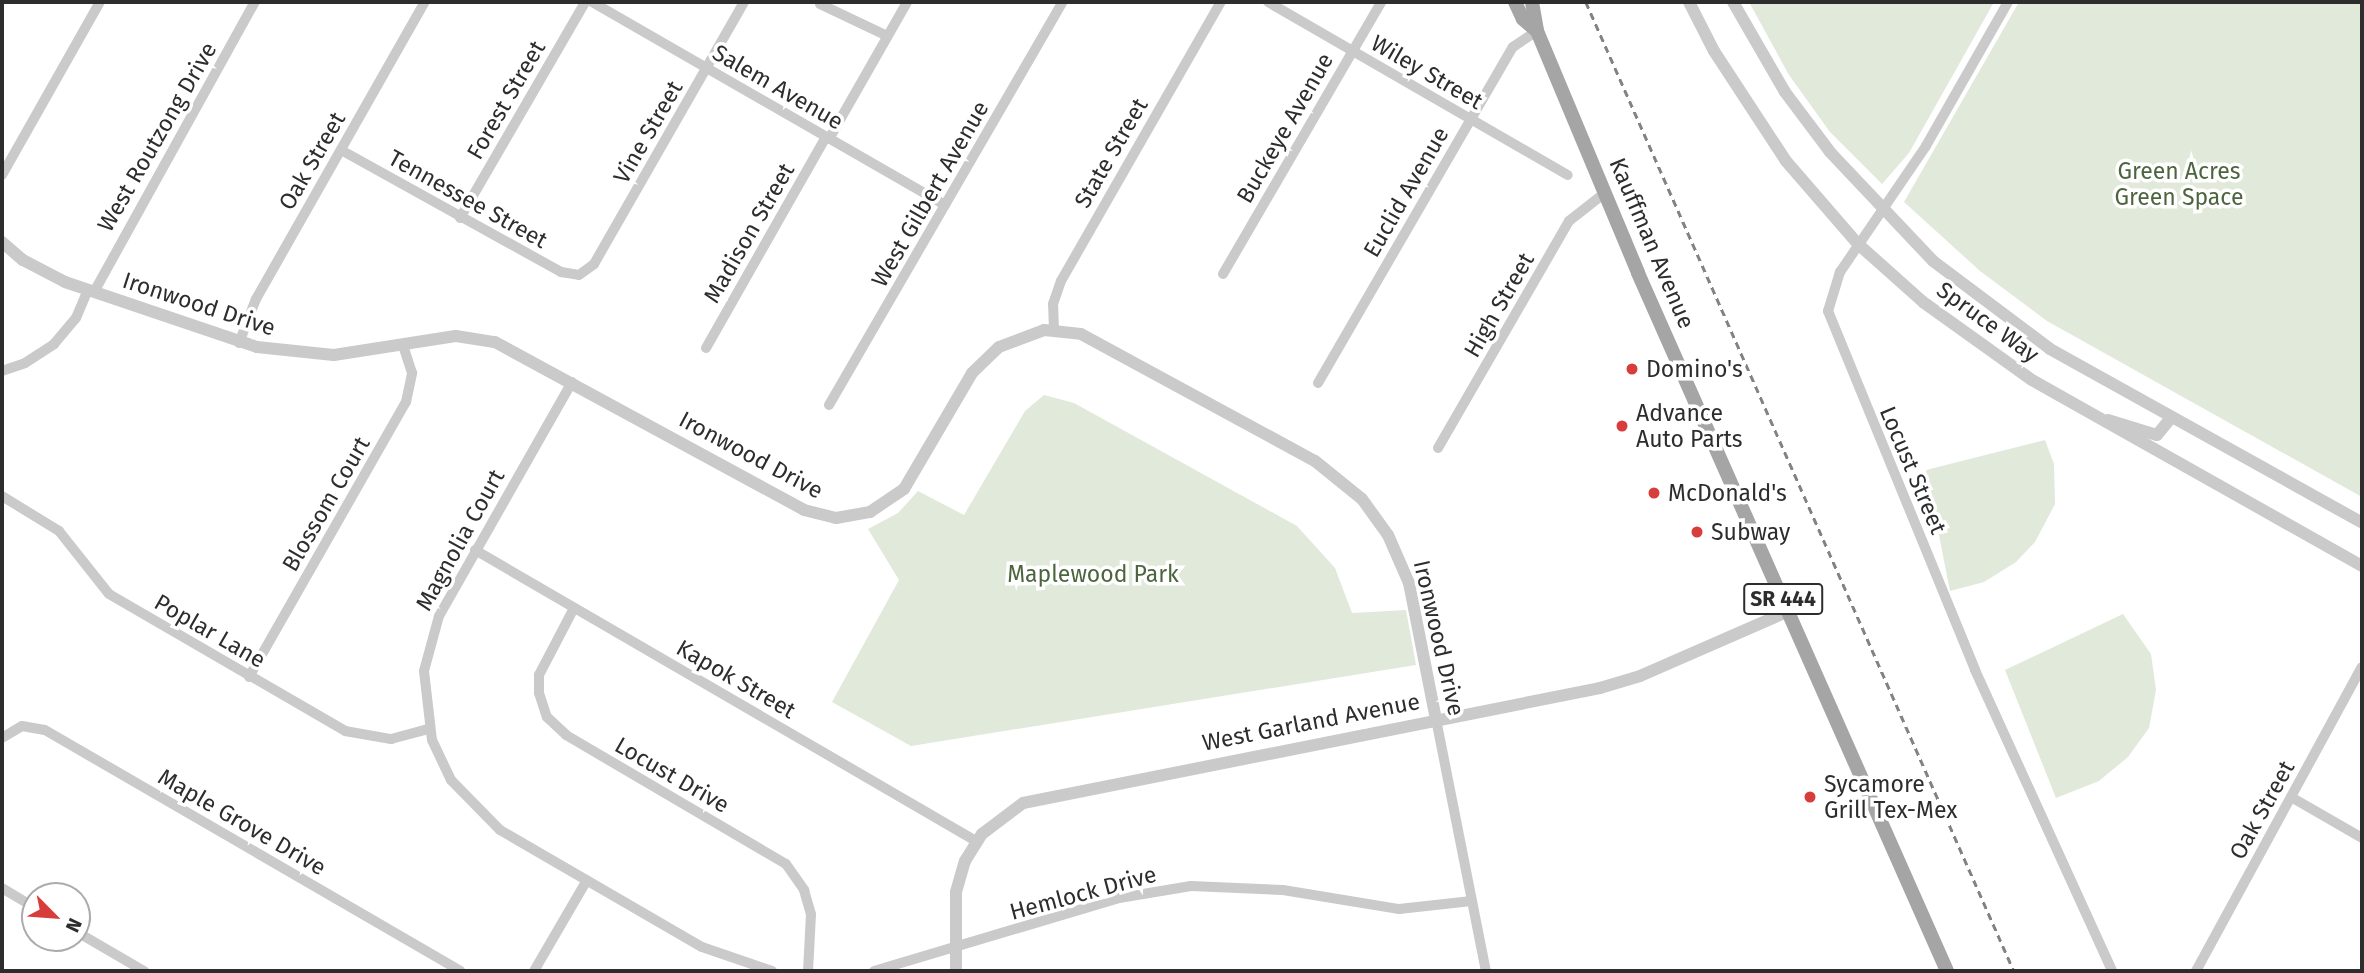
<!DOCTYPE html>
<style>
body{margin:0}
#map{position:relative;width:2364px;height:973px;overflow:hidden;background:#fff;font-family:"Fira Sans",sans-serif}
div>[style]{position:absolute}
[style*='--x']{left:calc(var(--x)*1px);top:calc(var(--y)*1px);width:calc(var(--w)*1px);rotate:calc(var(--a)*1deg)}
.green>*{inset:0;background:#e1e9db}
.minor>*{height:10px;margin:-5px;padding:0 5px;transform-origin:5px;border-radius:5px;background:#cacaca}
.tertiary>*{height:12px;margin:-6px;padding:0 6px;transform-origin:6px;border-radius:6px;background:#cacaca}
.primary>*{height:14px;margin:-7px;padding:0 7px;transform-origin:7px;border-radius:7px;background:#a5a5a5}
.rail>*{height:2.5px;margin-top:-1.25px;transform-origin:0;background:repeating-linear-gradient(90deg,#828282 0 7px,transparent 0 12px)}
.dots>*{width:19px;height:19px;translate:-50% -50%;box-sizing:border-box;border:4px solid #fff;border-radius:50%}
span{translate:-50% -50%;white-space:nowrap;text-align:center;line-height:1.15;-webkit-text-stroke:7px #fff;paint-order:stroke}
.shield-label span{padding:2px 5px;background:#fff;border:2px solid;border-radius:5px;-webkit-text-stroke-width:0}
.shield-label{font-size:21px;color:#2d2d2d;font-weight:700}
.street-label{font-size:23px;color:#2d2d2d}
.park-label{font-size:23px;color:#4d653e}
.poi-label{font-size:23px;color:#2d2d2d}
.left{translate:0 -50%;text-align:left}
.frame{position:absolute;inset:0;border:4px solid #2d2d2d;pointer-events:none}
.north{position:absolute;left:21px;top:882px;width:70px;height:70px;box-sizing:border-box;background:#fff;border:2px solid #ababab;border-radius:50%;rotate:115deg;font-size:19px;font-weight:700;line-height:28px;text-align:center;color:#2d2d2d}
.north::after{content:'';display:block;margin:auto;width:24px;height:32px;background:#d73d3b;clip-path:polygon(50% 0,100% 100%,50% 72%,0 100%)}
</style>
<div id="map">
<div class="green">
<div style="clip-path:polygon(1749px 2px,1994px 2px,1909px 153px,1882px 184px,1830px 132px,1789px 75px)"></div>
<div style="clip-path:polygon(2019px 2px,2362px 2px,2362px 497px,2047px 321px,1980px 271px,1904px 202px)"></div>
<div style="clip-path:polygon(1044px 395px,1074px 403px,1297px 526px,1335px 568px,1352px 613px,1406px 610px,1416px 665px,911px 746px,832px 702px,899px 580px,868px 529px,898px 513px,918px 491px,964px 515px,1025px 411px)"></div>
<div style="clip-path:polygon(2045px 440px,2054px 464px,2055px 504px,2035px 542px,2016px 562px,1984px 582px,1950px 591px,1926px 470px)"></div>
<div style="clip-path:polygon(2123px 614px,2151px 654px,2156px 690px,2149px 728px,2128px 757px,2099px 781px,2056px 798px,2005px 670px)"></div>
</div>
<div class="minor">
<div style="--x:592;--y:2;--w:407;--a:29.9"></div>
<div style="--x:1268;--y:2;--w:346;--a:30"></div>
<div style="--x:2008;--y:2;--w:166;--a:119.7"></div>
<div style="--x:1926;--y:146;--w:153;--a:124.3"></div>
<div style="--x:1840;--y:272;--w:41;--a:107.1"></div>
<div style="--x:1828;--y:311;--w:388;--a:67.7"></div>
<div style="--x:1975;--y:670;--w:331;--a:65.5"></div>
<div style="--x:820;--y:4;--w:74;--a:25.5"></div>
<div style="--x:829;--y:139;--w:158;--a:-60.3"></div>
<div style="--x:341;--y:150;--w:252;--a:29"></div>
<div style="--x:561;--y:272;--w:18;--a:9"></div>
<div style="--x:579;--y:275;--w:19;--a:-36"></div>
<div style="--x:594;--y:264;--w:302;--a:-60.2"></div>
<div style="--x:2;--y:175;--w:199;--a:-60.5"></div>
<div style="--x:460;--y:218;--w:250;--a:-59.9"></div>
<div style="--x:1223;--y:274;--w:315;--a:-59.8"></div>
<div style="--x:94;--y:292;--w:332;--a:-61"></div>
<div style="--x:1054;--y:330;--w:26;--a:-92"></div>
<div style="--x:1053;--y:304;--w:24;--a:-71"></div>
<div style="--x:1061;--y:281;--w:322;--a:-60.2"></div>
<div style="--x:239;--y:343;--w:47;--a:-68.9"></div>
<div style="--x:256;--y:299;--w:342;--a:-60.4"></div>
<div style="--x:706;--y:348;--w:243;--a:-60.4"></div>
<div style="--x:2;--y:371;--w:24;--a:-19"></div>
<div style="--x:25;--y:363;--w:35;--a:-33"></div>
<div style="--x:54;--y:344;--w:34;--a:-50"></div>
<div style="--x:76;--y:318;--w:30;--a:-67"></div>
<div style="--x:572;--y:382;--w:269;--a:119.6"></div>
<div style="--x:439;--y:616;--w:57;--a:105.3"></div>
<div style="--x:424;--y:671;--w:69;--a:83.4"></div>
<div style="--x:432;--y:740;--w:44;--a:64.6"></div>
<div style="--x:451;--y:780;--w:70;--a:45.6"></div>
<div style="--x:500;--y:830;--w:233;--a:30.1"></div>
<div style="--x:702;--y:947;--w:74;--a:18.9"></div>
<div style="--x:1318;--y:383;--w:388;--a:-59.9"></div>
<div style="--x:1513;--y:47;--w:29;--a:-34"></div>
<div style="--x:829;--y:405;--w:466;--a:-59.9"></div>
<div style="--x:1438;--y:448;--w:262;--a:-60"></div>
<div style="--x:1569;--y:221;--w:47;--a:-38.1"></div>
<div style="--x:2;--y:496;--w:67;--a:31.6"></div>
<div style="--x:59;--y:531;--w:80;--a:51.6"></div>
<div style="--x:109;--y:594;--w:273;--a:30.1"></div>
<div style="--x:345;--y:731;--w:47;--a:9.9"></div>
<div style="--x:391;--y:739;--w:39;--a:-15"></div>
<div style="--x:475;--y:550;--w:579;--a:30.15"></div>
<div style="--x:574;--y:608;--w:76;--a:117.6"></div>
<div style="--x:539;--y:675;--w:18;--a:90"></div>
<div style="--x:539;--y:693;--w:25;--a:72"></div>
<div style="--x:547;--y:717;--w:26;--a:43"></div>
<div style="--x:566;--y:735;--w:255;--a:30.4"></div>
<div style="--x:786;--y:864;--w:32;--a:55"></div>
<div style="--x:804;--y:890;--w:25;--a:74"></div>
<div style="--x:811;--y:914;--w:57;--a:93"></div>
<div style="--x:249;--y:677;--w:317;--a:-60.3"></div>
<div style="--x:406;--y:402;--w:30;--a:-78"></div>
<div style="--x:412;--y:373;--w:29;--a:-108"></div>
<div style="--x:1436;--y:719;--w:257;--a:78.8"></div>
<div style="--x:2;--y:738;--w:23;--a:-31"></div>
<div style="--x:22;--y:726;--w:23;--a:10"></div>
<div style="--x:45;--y:730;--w:480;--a:30.1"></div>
<div style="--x:2291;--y:797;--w:82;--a:30"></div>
<div style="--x:2;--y:888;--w:39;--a:31"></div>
<div style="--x:77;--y:932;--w:78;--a:30.2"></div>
<div style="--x:534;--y:971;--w:105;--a:-59.8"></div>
<div style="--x:874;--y:971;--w:256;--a:-16.6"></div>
<div style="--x:1119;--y:898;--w:73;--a:-9.5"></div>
<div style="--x:1191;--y:886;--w:92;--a:2.5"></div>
<div style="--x:1283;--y:890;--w:118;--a:9.3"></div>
<div style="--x:1399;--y:909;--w:73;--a:-6.3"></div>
<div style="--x:2196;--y:971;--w:346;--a:-61.4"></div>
</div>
<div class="tertiary">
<div style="--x:1689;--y:2;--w:55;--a:63"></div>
<div style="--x:1714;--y:51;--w:131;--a:56.8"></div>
<div style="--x:1786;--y:161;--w:110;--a:49.1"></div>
<div style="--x:1858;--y:244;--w:87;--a:41.7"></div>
<div style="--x:1923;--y:302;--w:134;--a:35.6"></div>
<div style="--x:2032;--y:380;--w:379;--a:29.4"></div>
<div style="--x:1733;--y:2;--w:104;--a:60"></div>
<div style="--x:1785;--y:92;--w:75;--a:53.1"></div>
<div style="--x:1830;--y:152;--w:150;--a:46.6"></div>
<div style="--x:1933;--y:261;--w:146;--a:36.9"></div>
<div style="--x:2050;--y:349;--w:357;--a:29.1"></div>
<div style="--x:2;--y:242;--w:28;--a:41"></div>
<div style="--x:23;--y:260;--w:47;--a:27.6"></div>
<div style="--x:65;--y:282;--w:203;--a:18.7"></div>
<div style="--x:257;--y:347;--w:77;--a:5.9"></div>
<div style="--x:334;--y:355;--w:123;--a:-8.9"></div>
<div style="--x:456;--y:336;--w:39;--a:9"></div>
<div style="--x:495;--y:342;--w:352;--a:28.5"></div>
<div style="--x:804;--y:510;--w:33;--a:14"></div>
<div style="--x:836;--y:518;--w:35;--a:-10"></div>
<div style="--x:870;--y:512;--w:41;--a:-34.1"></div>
<div style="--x:904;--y:489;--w:134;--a:-59.6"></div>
<div style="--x:972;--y:373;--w:37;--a:-44"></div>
<div style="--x:999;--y:347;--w:48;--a:-20.7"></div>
<div style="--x:1044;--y:330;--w:37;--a:6"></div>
<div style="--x:1081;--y:334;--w:266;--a:28.5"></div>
<div style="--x:1315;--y:461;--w:60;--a:39"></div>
<div style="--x:1362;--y:499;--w:44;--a:54.2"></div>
<div style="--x:1388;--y:535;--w:52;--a:66.4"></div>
<div style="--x:1409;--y:583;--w:139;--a:78.8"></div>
<div style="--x:2108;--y:420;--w:51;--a:17"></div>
<div style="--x:2157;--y:435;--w:22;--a:-51"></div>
<div style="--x:956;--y:971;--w:79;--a:-90"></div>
<div style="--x:956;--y:892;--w:32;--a:-74"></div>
<div style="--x:965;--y:861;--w:32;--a:-58"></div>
<div style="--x:982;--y:834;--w:51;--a:-37.1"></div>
<div style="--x:1023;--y:803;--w:588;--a:-11.27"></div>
<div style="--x:1600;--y:688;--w:42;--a:-16.7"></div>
<div style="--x:1640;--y:676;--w:163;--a:-23.6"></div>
</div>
<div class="primary">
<div style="--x:1515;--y:2;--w:19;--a:65"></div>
<div style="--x:1523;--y:19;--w:18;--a:41"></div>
<div style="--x:1532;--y:2;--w:29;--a:80"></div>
<div style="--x:1537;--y:31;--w:262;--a:67.3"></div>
<div style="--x:1638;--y:273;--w:763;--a:66.12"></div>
</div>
<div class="rail">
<div style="--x:1586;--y:2;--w:1059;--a:66.17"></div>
</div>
<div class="dots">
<div style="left:1632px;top:369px;background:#d73d3b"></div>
<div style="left:1622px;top:426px;background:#d73d3b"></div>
<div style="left:1654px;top:493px;background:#d73d3b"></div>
<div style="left:1697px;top:532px;background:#d73d3b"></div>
<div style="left:1810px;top:797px;background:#d73d3b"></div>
</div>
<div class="shield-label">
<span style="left:1783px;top:599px">SR 444</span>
</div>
<div class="street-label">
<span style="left:1427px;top:72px;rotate:30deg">Wiley Street</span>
<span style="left:778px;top:87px;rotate:30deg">Salem Avenue</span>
<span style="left:506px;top:100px;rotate:-60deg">Forest Street</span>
<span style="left:1285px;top:128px;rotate:-60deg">Buckeye Avenue</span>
<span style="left:648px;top:132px;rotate:-60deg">Vine Street</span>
<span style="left:157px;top:137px;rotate:-60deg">West Routzong Drive</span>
<span style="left:1111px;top:153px;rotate:-60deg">State Street</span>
<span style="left:312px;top:161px;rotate:-60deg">Oak Street</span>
<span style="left:1406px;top:192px;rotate:-60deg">Euclid Avenue</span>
<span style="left:930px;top:194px;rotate:-60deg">West Gilbert Avenue</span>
<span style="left:468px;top:199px;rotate:29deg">Tennessee Street</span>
<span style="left:749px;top:233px;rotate:-60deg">Madison Street</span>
<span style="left:1652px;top:243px;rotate:67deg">Kauffman Avenue</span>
<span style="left:199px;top:304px;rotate:18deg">Ironwood Drive</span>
<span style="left:1499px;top:305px;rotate:-60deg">High Street</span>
<span style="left:1988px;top:322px;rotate:36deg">Spruce Way</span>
<span style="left:751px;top:455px;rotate:28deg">Ironwood Drive</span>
<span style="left:1913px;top:470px;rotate:67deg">Locust Street</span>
<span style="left:326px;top:504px;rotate:-60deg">Blossom Court</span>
<span style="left:460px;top:540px;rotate:-61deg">Magnolia Court</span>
<span style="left:210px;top:631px;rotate:30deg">Poplar Lane</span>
<span style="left:1439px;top:638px;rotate:77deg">Ironwood Drive</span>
<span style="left:736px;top:679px;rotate:30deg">Kapok Street</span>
<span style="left:1311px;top:722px;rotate:-11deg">West Garland Avenue</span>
<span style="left:672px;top:775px;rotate:30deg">Locust Drive</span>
<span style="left:2262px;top:810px;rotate:-61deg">Oak Street</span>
<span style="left:242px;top:822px;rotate:30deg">Maple Grove Drive</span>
<span style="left:1083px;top:893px;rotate:-15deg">Hemlock Drive</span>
</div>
<div class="park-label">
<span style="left:2179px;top:184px">Green Acres<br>Green Space</span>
<span style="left:1093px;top:574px">Maplewood Park</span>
</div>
<div class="poi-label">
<span class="left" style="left:1646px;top:369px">Domino's</span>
<span class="left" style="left:1636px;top:426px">Advance<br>Auto Parts</span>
<span class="left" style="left:1668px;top:493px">McDonald's</span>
<span class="left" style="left:1711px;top:532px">Subway</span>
<span class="left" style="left:1824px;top:797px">Sycamore<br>Grill Tex-Mex</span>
</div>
<div class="frame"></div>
<div class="north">N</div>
</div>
